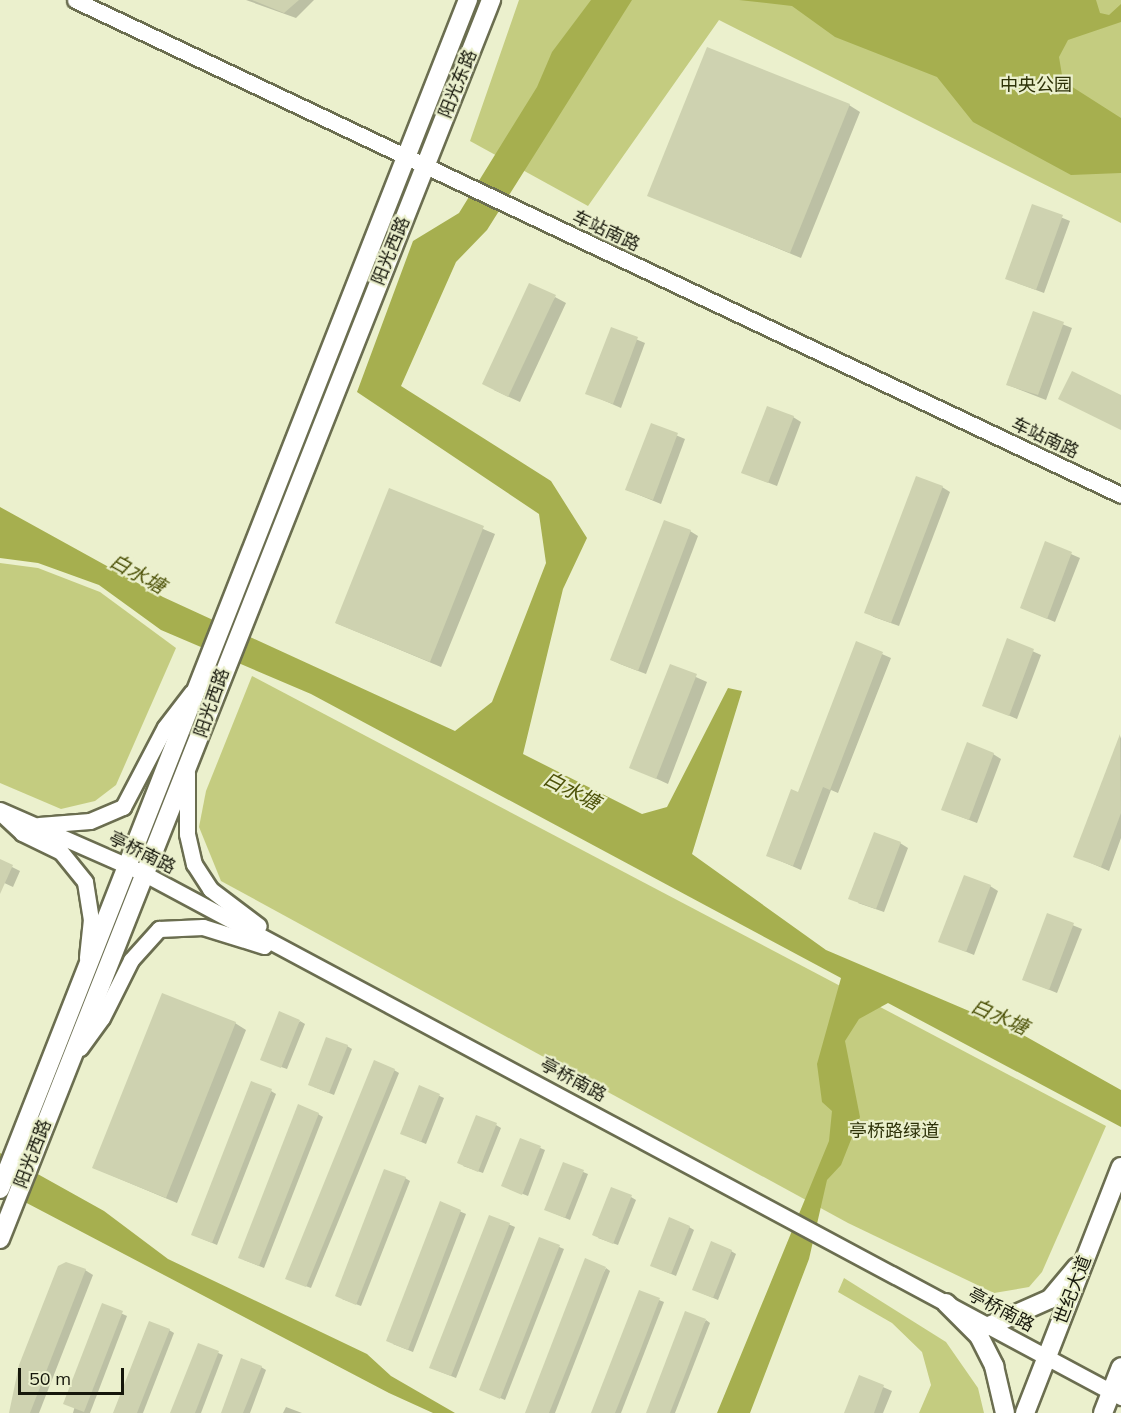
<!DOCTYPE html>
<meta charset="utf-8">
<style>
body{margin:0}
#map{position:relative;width:1121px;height:1413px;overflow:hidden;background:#ebf0cd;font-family:Mulish,"Noto Sans SC",sans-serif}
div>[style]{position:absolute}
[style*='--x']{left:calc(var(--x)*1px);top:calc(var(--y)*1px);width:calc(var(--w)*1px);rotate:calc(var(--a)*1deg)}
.green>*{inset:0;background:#c4cc80}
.forest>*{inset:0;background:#a6af4f}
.shadow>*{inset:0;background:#0003}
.building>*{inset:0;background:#ced2b0}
.roads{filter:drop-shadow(2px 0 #6b6e50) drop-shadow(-2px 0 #6b6e50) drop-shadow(0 2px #6b6e50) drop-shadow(0 -2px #6b6e50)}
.minor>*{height:15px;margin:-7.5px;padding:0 7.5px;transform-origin:7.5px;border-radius:7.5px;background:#fff}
.major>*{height:18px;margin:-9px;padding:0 9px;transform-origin:9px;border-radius:9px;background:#fff}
span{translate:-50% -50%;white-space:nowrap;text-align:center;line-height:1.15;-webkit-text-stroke:4.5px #ebf0cd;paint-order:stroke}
.street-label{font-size:18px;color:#16170b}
.park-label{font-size:18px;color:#2e3208}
.water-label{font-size:20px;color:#4d5208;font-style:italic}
.scale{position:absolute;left:18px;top:1368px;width:106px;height:27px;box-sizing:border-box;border:3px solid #16170b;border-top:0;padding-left:8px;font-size:18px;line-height:21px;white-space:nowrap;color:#16170b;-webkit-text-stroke:4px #ebf0cd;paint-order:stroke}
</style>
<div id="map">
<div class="green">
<div style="clip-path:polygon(519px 0,1121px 0,1121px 223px,719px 20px,588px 206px,470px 141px)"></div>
<div style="clip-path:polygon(0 563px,38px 568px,100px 592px,176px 648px,116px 785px,95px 801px,61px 809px,0 783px)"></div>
<div style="clip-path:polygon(252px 676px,1106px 1126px,1042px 1272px,1029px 1287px,994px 1293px,848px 1223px,221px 881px,199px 827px,206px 791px)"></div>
<div style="clip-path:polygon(844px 1278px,946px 1342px,978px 1388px,984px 1413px,919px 1413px,931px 1385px,922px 1352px,892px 1323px,838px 1292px)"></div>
</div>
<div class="forest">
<div style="clip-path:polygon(591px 0,632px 0,487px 230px,456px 262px,401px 386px,551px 481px,587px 538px,563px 589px,523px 754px,642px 814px,667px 807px,728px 688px,742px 691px,692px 854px,826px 950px,1016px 1031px,1121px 1090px,1121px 1127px,888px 1003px,859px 1019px,845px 1041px,860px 1117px,841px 1165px,827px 1180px,809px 1259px,750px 1413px,717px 1413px,829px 1141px,832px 1111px,822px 1102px,817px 1064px,841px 978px,311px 694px,161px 630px,99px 585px,38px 563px,0 558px,0 507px,163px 597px,455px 731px,492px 702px,546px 563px,539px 514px,357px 392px,413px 241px,459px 213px,537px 87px,552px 52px)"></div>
<div style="clip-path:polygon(739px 0,1096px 0,1100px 13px,1109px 15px,1121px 4px,1121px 22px,1068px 40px,1059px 57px,1063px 81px,1121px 118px,1121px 173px,1071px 175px,973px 122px,937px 77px,835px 37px,792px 6px)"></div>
<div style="clip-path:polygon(0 1153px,104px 1211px,168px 1259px,367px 1354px,391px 1376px,455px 1413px,433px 1413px,389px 1393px,0 1189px)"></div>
</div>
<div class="shadow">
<div style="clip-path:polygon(246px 0,314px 0,296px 18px)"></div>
<div style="clip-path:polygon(849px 105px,860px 112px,801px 258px,649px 195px)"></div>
<div style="clip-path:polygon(1033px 206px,1070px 221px,1044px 293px,1015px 282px)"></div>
<div style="clip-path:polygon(555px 297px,566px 303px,520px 402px,494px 390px)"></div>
<div style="clip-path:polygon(1034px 313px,1072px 328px,1046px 400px,1008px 385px)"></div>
<div style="clip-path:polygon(612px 329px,645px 343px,621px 408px,587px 393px)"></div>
<div style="clip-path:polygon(793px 417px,801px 422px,777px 486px,751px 476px)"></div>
<div style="clip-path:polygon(652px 425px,685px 439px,661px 504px,627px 490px)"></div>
<div style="clip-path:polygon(942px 487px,950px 492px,899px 626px,874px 617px,866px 612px)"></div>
<div style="clip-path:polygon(390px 490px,495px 534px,441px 667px,336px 623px)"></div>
<div style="clip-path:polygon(690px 531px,698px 536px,646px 674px,620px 664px,612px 660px)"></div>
<div style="clip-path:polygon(1046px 543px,1080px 558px,1055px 622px,1022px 608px)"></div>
<div style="clip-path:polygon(1008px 640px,1041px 655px,1017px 719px,984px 705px)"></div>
<div style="clip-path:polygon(857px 643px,891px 658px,838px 793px,831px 790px,801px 870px,767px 855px,799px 794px)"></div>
<div style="clip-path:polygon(671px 666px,707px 682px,668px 784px,631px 767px)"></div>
<div style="clip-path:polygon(1121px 736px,1121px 838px,1109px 871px,1075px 856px)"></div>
<div style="clip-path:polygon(993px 754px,1001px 759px,977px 823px,951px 813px)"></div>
<div style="clip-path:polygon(900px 843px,908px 848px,884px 912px,858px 903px)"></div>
<div style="clip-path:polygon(0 861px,20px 871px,13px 887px,0 881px)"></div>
<div style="clip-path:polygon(990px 886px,998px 891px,974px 955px,940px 941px)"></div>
<div style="clip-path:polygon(1048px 915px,1082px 929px,1057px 993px,1023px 979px)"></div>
<div style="clip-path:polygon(300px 1021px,305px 1024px,287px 1069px,267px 1062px)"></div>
<div style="clip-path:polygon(235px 1023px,246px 1030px,177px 1203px,94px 1168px)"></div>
<div style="clip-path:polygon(347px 1046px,352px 1049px,334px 1095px,314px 1087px)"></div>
<div style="clip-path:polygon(394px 1070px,399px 1073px,311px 1288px,292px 1281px)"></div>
<div style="clip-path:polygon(420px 1087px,444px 1098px,426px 1144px,407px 1136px)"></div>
<div style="clip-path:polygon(271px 1091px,276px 1094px,217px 1245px,198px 1237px)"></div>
<div style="clip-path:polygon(318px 1114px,323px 1117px,264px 1268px,244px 1260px)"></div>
<div style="clip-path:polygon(496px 1125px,501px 1128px,483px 1173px,463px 1166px)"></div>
<div style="clip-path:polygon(521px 1140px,545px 1150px,528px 1196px,508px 1188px)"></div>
<div style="clip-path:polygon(564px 1164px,588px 1174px,570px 1220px,551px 1212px)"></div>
<div style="clip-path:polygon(405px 1178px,410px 1181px,361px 1306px,342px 1299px)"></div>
<div style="clip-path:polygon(631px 1197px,636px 1200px,618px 1245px,598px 1238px)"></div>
<div style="clip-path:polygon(441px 1203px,466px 1214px,413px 1352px,393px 1344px)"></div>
<div style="clip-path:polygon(490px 1216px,515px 1227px,456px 1378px,436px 1370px)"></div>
<div style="clip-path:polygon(689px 1227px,694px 1230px,676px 1276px,657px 1268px)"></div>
<div style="clip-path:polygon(540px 1239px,564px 1249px,505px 1400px,486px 1392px)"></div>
<div style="clip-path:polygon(731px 1251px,736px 1254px,718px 1300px,699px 1292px)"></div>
<div style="clip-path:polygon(606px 1268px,610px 1271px,555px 1413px,530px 1413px)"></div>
<div style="clip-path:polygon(85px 1270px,93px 1275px,39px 1413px,10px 1413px)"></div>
<div style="clip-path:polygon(659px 1300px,664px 1302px,621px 1413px,593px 1413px)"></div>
<div style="clip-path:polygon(103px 1305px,127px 1316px,90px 1413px,73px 1413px)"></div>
<div style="clip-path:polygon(706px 1320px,710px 1323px,675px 1413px,647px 1413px)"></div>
<div style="clip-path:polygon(169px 1330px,174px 1333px,143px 1413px,114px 1413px)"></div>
<div style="clip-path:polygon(199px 1345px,223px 1355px,201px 1413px,172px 1413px)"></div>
<div style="clip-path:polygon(261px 1367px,266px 1370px,250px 1413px,222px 1413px)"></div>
<div style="clip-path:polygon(860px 1377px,892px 1391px,883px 1413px,846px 1413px)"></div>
<div style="clip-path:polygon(286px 1407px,302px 1413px,283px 1413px)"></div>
</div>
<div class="building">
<div style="clip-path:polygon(252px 0,299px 0,284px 13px)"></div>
<div style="clip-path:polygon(707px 47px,850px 104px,790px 253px,647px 196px)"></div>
<div style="clip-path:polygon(1032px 204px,1063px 215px,1036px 290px,1005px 279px)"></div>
<div style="clip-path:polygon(529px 283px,556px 295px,508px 397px,482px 384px)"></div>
<div style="clip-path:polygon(1033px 311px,1064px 322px,1038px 395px,1006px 385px)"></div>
<div style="clip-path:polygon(611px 327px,638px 337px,613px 404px,585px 394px)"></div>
<div style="clip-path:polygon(1072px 371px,1121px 395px,1121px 430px,1058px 399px)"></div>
<div style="clip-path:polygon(767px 406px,794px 416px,768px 483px,741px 473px)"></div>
<div style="clip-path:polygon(651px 423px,678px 433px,653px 500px,625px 490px)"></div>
<div style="clip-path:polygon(916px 476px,943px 486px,891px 623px,864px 613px)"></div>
<div style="clip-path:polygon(389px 488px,484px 526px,430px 662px,335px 623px)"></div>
<div style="clip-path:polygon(664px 520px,691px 530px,638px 671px,610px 660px)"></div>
<div style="clip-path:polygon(1045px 541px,1072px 552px,1047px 619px,1020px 608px)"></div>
<div style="clip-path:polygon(1007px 638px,1034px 649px,1009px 716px,982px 706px)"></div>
<div style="clip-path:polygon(856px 641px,883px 652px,830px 790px,823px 787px,793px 866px,766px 856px,791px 789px,798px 792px)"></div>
<div style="clip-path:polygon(670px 664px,697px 674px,656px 779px,629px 768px)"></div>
<div style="clip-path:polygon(1120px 734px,1121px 813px,1101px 867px,1073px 857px)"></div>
<div style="clip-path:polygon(967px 742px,994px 753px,969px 820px,941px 810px)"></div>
<div style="clip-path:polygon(874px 832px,901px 842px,876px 909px,848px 899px)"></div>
<div style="clip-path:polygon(0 859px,13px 865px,0 894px)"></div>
<div style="clip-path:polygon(964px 875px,991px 885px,966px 952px,938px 942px)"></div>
<div style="clip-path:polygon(1047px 913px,1074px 923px,1049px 990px,1022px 980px)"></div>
<div style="clip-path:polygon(162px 993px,236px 1022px,166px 1198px,92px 1168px)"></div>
<div style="clip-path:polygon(279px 1011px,300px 1020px,281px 1068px,260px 1060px)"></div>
<div style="clip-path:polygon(326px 1037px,348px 1045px,329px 1093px,308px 1085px)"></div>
<div style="clip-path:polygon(374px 1060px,395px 1069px,306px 1287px,285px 1279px)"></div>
<div style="clip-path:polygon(251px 1081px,272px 1089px,212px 1243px,191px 1235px)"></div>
<div style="clip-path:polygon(419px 1085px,440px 1094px,421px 1142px,400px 1134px)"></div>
<div style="clip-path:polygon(298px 1104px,319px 1113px,259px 1266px,238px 1258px)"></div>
<div style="clip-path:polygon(476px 1115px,497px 1123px,478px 1172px,457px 1163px)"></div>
<div style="clip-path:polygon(520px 1138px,541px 1146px,522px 1195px,501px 1186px)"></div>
<div style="clip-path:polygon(563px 1162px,584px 1170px,565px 1218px,544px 1210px)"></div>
<div style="clip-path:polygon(384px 1169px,406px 1177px,356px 1305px,335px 1296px)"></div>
<div style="clip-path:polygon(611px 1187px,632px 1195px,613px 1244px,592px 1235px)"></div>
<div style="clip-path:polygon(440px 1201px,461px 1210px,408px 1350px,386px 1341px)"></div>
<div style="clip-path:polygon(489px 1215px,510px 1223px,451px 1376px,429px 1368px)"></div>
<div style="clip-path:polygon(669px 1217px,690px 1226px,671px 1274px,650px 1266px)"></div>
<div style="clip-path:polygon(539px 1237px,560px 1245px,500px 1399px,479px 1390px)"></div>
<div style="clip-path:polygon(711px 1241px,732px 1250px,713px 1298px,692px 1290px)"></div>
<div style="clip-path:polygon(585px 1258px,606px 1267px,586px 1320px,549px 1413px,525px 1413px)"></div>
<div style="clip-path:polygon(66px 1262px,86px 1269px,30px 1413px,9px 1413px,19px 1365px,58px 1266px)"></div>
<div style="clip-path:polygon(639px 1290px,660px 1298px,640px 1351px,615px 1413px,591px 1413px)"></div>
<div style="clip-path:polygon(102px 1303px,123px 1311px,84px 1412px,63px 1404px)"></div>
<div style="clip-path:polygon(685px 1311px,706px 1319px,686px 1372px,670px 1413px,646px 1413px)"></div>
<div style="clip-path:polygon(149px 1321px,170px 1329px,151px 1377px,137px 1413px,113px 1413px)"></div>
<div style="clip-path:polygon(198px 1343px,219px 1351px,195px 1413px,170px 1413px)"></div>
<div style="clip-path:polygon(241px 1358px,262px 1366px,243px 1413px,221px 1413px)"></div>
<div style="clip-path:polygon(859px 1375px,884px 1385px,874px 1413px,844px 1413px)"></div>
</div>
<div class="roads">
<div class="minor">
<div style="--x:75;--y:0;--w:1157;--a:25.32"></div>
<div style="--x:187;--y:773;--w:61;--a:90"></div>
<div style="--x:187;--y:834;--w:31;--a:77"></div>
<div style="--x:194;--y:864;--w:30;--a:57"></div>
<div style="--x:210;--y:889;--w:61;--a:37.1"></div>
<div style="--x:0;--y:810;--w:154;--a:23.7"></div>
<div style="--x:141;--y:872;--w:1112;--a:28.18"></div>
<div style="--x:4;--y:816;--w:25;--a:43"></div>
<div style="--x:22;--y:833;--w:43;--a:26"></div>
<div style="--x:61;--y:852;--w:38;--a:51"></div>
<div style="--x:85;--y:882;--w:37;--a:81"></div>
<div style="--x:91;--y:919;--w:39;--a:96"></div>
<div style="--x:39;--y:825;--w:51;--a:-4.5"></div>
<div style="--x:90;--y:821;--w:36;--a:-23"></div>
<div style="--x:123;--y:807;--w:90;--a:-62.3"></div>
<div style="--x:165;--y:727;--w:44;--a:-52.4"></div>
<div style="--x:80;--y:1048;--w:37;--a:-54"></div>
<div style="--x:102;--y:1018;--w:65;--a:-63.4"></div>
<div style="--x:131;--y:960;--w:42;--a:-47.9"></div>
<div style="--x:159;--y:929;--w:44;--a:-2.6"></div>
<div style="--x:203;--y:927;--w:64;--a:17.3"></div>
</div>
<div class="major">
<div style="--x:0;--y:1189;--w:1278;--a:-68.52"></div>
<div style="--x:0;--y:1239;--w:1333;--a:-68.38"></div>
<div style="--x:946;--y:1303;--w:47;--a:45"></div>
<div style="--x:979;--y:1336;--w:34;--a:63"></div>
<div style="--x:994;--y:1366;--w:48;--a:76.8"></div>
<div style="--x:989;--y:1326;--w:67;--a:-23.9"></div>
<div style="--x:1050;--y:1299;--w:42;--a:-49.8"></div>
<div style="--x:1025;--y:1413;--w:264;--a:-68.7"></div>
<div style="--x:1103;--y:1413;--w:49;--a:-68.6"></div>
</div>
</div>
<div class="street-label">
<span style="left:458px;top:84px;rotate:-68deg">阳光东路</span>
<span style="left:606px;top:231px;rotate:25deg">车站南路</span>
<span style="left:391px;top:251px;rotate:-68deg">阳光西路</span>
<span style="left:1045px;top:438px;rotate:25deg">车站南路</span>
<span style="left:212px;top:703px;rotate:-71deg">阳光西路</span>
<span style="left:142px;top:853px;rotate:26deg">亭桥南路</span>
<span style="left:573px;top:1080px;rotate:28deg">亭桥南路</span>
<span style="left:33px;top:1154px;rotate:-69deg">阳光西路</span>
<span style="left:1073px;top:1290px;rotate:-69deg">世纪大道</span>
<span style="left:1001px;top:1310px;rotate:28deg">亭桥南路</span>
</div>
<div class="park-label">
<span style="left:1036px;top:85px">中央公园</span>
<span style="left:894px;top:1131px">亭桥路绿道</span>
</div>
<div class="water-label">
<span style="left:138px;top:573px;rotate:29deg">白水塘</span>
<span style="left:572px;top:790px;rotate:27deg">白水塘</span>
<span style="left:1000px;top:1016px;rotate:24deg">白水塘</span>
</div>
<div class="scale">50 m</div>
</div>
